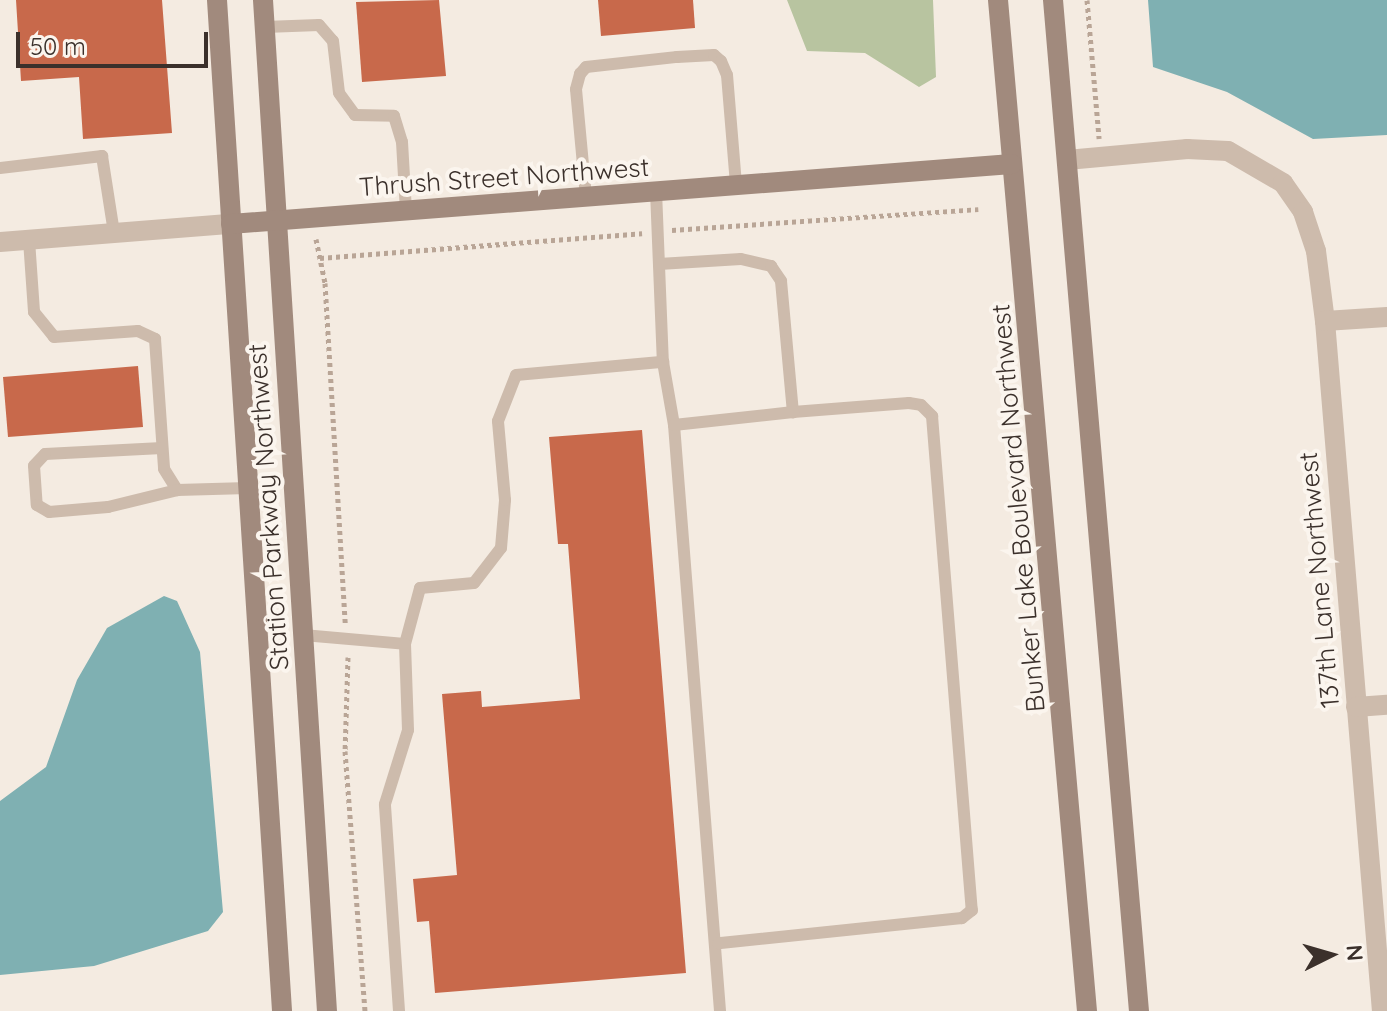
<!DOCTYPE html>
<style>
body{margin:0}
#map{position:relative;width:1387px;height:1011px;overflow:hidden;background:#f4ebe1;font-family:Quicksand,sans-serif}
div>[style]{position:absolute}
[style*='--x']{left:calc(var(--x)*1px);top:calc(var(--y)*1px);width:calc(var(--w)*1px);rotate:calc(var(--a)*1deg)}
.green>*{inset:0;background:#b8c4a0}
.water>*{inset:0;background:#7fb0b2}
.building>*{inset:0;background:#c8694b}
.path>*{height:5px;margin-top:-2.5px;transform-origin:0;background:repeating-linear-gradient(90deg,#b9a596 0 4px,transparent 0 8px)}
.lane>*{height:12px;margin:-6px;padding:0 6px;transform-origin:6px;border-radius:6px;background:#cdbbac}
.street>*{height:20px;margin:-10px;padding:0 10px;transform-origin:10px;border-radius:10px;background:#cdbbac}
.secondary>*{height:20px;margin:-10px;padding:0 10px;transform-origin:10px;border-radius:10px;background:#a18a7d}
span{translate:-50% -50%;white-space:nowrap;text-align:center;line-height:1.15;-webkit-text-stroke:8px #fbf5ee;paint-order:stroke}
.street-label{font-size:26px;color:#3b302b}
.north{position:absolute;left:1291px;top:915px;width:80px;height:80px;-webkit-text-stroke:6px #fbf5ee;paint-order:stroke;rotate:85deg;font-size:22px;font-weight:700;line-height:32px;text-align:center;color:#3b302b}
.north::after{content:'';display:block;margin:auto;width:28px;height:36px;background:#3b302b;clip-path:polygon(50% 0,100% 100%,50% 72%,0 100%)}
.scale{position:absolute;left:16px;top:32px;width:192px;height:36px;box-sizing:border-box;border:4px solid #3b302b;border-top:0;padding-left:10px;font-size:24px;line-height:28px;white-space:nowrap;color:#3b302b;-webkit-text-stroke:6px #fbf5ee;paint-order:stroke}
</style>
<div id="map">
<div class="green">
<div style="clip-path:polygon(787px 0,933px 0,936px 77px,919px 87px,865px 53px,807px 51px)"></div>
</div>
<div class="water">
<div style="clip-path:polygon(1148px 0,1387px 0,1387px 135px,1313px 139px,1227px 92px,1153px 67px)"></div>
<div style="clip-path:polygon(164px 596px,177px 601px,200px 652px,223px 912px,208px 931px,94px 966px,0 975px,0 801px,46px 767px,77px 680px,107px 628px)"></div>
</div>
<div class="building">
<div style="clip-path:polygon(16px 0,162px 0,172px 133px,83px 139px,79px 77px,21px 81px)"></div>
<div style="clip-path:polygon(439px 0,446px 76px,362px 82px,356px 2px)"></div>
<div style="clip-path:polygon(598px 0,693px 0,695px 28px,601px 36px)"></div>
<div style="clip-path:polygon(138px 366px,143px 427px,8px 437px,3px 377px)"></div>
<div style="clip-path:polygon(642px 430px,686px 973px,435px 993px,429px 921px,417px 922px,413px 879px,457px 875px,442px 694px,481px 691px,482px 707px,580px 699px,568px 544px,558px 544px,549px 437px)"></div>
</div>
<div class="path">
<div style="--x:1087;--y:0;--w:139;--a:85"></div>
<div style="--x:672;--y:230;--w:307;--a:-3.9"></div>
<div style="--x:316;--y:239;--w:45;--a:78.4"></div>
<div style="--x:325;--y:283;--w:341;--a:86.6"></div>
<div style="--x:320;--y:258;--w:323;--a:-4.4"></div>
<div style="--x:348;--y:657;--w:94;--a:91.8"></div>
<div style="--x:345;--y:751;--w:261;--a:85.6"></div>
</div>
<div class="lane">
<div style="--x:265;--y:27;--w:54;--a:-2.1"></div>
<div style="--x:319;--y:25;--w:21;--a:49"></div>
<div style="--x:333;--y:41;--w:52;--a:83.4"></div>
<div style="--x:339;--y:93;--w:27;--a:54"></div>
<div style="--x:355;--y:115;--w:39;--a:1"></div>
<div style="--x:394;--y:116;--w:27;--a:73"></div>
<div style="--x:402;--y:142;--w:69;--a:86.7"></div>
<div style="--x:0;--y:168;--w:103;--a:-6.7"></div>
<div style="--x:102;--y:156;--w:78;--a:81.1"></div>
<div style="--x:656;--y:191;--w:171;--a:87.7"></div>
<div style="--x:663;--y:362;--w:64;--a:80.1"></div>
<div style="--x:674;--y:425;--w:588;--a:85.51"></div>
<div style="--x:586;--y:197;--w:108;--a:-95.3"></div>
<div style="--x:576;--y:89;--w:16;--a:-75"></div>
<div style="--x:580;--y:74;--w:9;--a:-49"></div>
<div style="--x:586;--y:67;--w:92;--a:-6.3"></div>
<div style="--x:677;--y:57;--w:37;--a:-3"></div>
<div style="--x:714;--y:55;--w:9;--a:41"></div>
<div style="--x:721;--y:61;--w:15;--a:67"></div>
<div style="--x:727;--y:75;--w:110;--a:85.3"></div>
<div style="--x:29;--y:240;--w:72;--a:86"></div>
<div style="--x:34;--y:312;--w:32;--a:51"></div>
<div style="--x:54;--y:337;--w:84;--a:-4.1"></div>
<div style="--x:138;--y:331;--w:19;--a:25"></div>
<div style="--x:155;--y:339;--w:130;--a:86"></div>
<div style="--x:164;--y:469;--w:25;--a:58"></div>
<div style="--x:177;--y:490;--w:71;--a:-1.6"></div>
<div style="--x:659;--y:264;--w:82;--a:-3.5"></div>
<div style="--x:741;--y:259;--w:31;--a:13"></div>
<div style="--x:771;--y:266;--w:18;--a:56"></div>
<div style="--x:781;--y:281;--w:132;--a:84.8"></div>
<div style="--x:793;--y:412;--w:116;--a:-4.4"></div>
<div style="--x:909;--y:403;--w:12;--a:9"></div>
<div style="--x:921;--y:405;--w:16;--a:45"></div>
<div style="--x:932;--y:416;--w:496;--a:85.4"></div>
<div style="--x:972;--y:910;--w:13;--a:141"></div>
<div style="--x:962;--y:918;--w:245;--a:174.1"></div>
<div style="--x:674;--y:425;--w:120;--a:-6.2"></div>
<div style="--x:162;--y:448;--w:117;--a:177.1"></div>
<div style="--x:45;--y:454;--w:16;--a:133"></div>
<div style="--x:34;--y:466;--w:39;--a:86"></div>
<div style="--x:37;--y:505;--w:14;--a:30"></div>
<div style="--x:49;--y:512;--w:59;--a:-4.8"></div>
<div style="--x:108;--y:507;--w:71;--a:-13.8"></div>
<div style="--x:303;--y:635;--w:102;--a:5"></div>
<div style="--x:405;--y:644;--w:58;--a:-75"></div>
<div style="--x:420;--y:588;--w:54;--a:-5.3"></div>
<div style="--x:474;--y:583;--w:44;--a:-52.4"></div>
<div style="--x:501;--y:548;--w:48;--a:-85.2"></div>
<div style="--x:505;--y:500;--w:79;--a:-95.1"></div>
<div style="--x:498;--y:421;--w:49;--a:-68.6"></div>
<div style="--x:516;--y:375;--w:148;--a:-5.1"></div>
<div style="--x:399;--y:1011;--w:207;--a:-93.9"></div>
<div style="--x:385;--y:804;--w:77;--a:-72.7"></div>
<div style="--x:408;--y:730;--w:86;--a:-92"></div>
</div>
<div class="street">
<div style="--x:1067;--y:160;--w:121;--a:-5.2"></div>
<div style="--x:1187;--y:149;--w:41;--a:2.8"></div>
<div style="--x:1228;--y:151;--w:64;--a:30.2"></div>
<div style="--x:1283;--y:183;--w:35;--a:55"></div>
<div style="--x:1303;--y:212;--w:41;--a:71.6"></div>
<div style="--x:1316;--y:251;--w:71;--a:82.7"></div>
<div style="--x:1325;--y:321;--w:692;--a:85.28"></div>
<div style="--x:0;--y:242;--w:232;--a:-4.5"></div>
<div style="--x:1325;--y:321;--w:62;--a:-3.7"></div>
<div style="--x:1356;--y:707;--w:31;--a:-4"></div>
</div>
<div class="secondary">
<div style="--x:217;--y:0;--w:1013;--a:86.32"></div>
<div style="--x:263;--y:0;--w:1013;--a:86.38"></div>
<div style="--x:998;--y:0;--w:1015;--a:84.97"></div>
<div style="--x:1053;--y:0;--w:1015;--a:85.14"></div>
<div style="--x:231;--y:224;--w:783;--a:-4.39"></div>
</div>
<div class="street-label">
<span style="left:504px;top:177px;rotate:-4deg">Thrush Street Northwest</span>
<span style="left:268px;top:507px;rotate:-94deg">Station Parkway Northwest</span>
<span style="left:1018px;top:508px;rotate:-95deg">Bunker Lake Boulevard Northwest</span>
<span style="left:1319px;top:580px;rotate:-95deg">137th Lane Northwest</span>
</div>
<div class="north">N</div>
<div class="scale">50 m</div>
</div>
